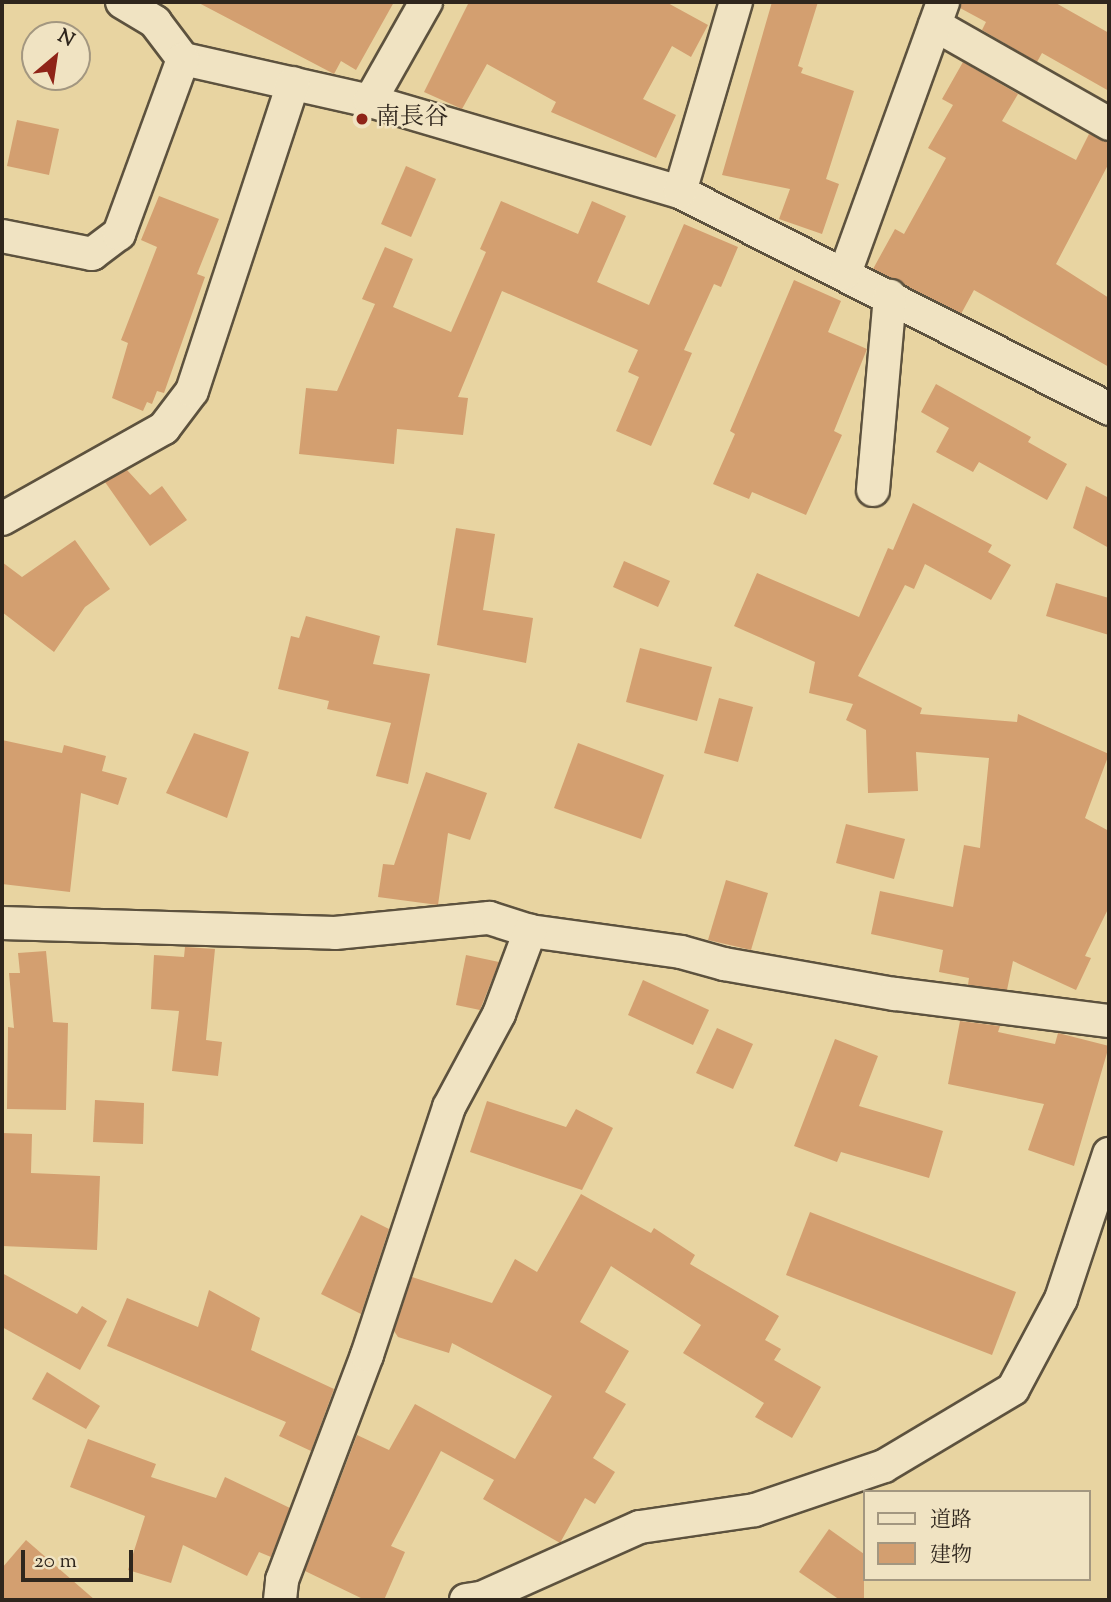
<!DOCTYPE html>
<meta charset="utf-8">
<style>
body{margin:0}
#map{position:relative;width:1111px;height:1602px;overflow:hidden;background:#e8d4a1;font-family:"Sorts Mill Goudy","Noto Serif JP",serif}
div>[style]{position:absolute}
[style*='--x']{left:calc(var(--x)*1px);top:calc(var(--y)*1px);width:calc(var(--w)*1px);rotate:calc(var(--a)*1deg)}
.building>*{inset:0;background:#d39f70}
.roads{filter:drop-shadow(2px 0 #5d523e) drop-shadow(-2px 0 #5d523e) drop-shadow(0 2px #5d523e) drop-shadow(0 -2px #5d523e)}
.street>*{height:32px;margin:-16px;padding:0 16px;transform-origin:16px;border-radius:16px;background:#f0e3c2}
.dots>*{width:19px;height:19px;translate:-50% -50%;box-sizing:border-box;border:4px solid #f0e3c2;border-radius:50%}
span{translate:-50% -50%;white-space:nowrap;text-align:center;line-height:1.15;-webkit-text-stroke:5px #f0e3c2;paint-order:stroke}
.poi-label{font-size:24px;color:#2f261d}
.left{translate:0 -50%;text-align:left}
.frame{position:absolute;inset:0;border:4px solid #2f261d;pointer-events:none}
.legend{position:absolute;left:863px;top:1490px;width:228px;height:91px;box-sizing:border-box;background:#f0e3c2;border:2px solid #a39780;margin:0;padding:9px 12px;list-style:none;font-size:21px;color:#2f261d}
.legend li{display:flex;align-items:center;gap:14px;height:35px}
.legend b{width:35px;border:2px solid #a39780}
.north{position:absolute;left:21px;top:21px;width:70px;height:70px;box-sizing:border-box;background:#f0e3c2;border:2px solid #a39780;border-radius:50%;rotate:29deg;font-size:19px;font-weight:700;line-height:28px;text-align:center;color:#2f261d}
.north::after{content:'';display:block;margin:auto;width:24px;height:32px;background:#8f2418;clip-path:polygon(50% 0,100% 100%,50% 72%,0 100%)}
.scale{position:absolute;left:21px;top:1550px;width:112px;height:32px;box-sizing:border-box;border:4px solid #2f261d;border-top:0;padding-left:9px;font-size:21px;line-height:24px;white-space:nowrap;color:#2f261d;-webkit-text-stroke:5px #f0e3c2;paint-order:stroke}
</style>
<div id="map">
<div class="building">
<div style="clip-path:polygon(197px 2px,394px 2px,356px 70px,341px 61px,334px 74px)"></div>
<div style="clip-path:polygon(469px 2px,666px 2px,708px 25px,691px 57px,672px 46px,643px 99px,676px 115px,656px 158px,551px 112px,556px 102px,487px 64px,462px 109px,424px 92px)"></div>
<div style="clip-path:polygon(772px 2px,818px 2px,798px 66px,803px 68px,801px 73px,854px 91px,826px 179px,839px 184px,822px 234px,779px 219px,790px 189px,722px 175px)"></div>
<div style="clip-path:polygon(961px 2px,1054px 2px,1109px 33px,1109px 91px,1042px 53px,1037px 62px,982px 30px,986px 22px,960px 8px)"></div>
<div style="clip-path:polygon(963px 62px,1018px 94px,1002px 121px,1076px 160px,1089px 134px,1109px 142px,1109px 163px,1056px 264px,1109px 298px,1109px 367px,974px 290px,961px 314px,873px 269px,895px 229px,904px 234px,946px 158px,928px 148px,953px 105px,942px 99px)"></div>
<div style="clip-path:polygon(17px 120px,59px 129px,49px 175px,7px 166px)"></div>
<div style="clip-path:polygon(406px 166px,436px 179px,411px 237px,381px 224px)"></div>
<div style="clip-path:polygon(159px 196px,219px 219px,197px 274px,205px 277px,164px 393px,157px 391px,152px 404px,147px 402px,143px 411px,112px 398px,128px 343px,121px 340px,157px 247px,141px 240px)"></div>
<div style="clip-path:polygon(501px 201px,578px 234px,592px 201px,626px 216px,597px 282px,649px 305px,684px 224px,738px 247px,721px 287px,714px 284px,684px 350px,692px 353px,651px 446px,616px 431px,639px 377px,628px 372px,638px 350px,502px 291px,458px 397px,468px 398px,463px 435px,397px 429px,394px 464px,299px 454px,306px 388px,337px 391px,375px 304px,362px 299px,385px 247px,413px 259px,393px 307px,451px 332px,486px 252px,480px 249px)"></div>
<div style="clip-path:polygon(794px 280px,841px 301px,828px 332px,867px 349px,834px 431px,842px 435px,806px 515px,752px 492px,749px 499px,713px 484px,735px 434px,730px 431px)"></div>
<div style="clip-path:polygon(936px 384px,1031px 437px,1028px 442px,1067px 464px,1047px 500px,979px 462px,973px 472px,936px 452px,949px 428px,921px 412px)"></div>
<div style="clip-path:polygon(127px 470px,150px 495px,162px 486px,187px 520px,150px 546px,105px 482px)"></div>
<div style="clip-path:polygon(1086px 486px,1109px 498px,1109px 548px,1073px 528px)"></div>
<div style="clip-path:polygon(913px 503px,992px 545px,988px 552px,1011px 565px,991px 600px,925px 564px,914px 589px,905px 585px,858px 676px,922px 708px,920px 714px,1017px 722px,1018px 714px,1109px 754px,1085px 818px,1109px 831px,1109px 907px,1085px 956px,1091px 958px,1076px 990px,1013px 961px,1007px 990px,968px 985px,969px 978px,939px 972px,943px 950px,871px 934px,880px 891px,953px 907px,964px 845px,980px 848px,989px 758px,916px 752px,918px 791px,868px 793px,866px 730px,846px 720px,853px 704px,809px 693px,815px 662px,734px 626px,757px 573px,859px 617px,888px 548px,893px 550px)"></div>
<div style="clip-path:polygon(456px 528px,495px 534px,483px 610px,533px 618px,526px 663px,437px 645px)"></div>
<div style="clip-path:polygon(75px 540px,110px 589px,85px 607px,54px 652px,2px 612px,2px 562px,22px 577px)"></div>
<div style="clip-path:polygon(624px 561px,670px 581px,658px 607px,613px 587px)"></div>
<div style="clip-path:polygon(1056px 583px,1109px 598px,1109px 635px,1046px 616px)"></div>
<div style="clip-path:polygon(306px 616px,380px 636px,373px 664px,430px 674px,408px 784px,376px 776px,391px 723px,327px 709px,329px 701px,278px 689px,291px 636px,299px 638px)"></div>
<div style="clip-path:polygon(640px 648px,712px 667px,697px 721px,626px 702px)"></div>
<div style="clip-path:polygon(719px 698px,753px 707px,738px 762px,704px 753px)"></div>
<div style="clip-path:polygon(194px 733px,249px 752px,227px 818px,166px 793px)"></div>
<div style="clip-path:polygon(2px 740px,62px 753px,64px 745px,106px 756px,102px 771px,127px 778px,118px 805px,81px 793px,70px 892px,2px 884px)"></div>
<div style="clip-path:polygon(578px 743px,664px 775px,641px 839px,554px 808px)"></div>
<div style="clip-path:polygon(426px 772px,487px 793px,470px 840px,448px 833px,438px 905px,378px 897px,383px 864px,394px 865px)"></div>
<div style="clip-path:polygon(846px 824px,905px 839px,894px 879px,836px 863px)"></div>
<div style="clip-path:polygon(726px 880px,768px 893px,751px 950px,708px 940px)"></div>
<div style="clip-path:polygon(185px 947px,215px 949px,206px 1040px,222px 1042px,218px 1076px,172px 1071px,179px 1011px,151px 1009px,154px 955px,184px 957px)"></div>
<div style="clip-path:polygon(46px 951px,53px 1022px,68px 1023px,66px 1110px,7px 1109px,8px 1027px,14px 1028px,9px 973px,20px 973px,18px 953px)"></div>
<div style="clip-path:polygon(466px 955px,499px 962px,480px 1010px,456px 1005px)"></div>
<div style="clip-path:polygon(643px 980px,709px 1010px,693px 1045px,628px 1015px)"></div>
<div style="clip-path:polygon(960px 1021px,1000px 1026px,998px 1032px,1055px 1044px,1058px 1033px,1109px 1046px,1074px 1166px,1028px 1150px,1044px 1104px,948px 1084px)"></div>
<div style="clip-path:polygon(717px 1028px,753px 1044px,733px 1089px,696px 1073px)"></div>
<div style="clip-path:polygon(835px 1039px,878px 1056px,859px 1106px,943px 1131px,929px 1178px,841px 1152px,837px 1162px,794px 1146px)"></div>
<div style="clip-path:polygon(95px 1100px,144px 1103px,143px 1144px,93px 1142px)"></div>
<div style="clip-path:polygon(487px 1101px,566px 1127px,576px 1109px,613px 1128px,582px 1190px,470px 1152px)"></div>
<div style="clip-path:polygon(2px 1133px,32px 1134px,31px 1173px,100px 1176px,97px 1250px,2px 1246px)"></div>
<div style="clip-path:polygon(581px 1194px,651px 1233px,654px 1228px,695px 1255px,690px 1264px,779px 1316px,765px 1340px,781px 1349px,774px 1360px,821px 1387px,792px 1438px,755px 1417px,764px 1403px,683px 1353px,701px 1325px,611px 1266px,580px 1322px,629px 1351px,605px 1392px,626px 1404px,593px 1458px,615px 1472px,595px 1504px,585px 1498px,560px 1543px,483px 1499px,494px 1480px,441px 1451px,391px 1546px,405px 1552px,384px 1600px,365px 1600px,305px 1571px,357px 1435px,389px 1450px,415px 1404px,515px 1459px,552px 1396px,452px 1343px,449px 1353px,398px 1337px,394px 1331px,412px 1277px,492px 1303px,515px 1259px,537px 1272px)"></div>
<div style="clip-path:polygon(810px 1212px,1016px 1292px,992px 1355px,786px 1275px)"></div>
<div style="clip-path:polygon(361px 1215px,389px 1229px,361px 1314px,321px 1294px)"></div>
<div style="clip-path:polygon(2px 1273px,77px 1314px,82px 1306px,107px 1321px,80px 1370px,2px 1327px)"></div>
<div style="clip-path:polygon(209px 1290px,260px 1318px,251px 1350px,334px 1389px,311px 1451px,279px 1436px,286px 1422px,107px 1346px,127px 1298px,198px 1327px)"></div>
<div style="clip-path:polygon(47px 1372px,100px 1406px,86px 1429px,32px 1399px)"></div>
<div style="clip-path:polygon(88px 1439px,156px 1464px,151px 1477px,216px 1498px,225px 1477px,290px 1508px,271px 1557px,259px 1552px,247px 1576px,183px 1545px,171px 1583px,128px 1570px,145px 1516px,70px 1487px)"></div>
<div style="clip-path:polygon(829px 1529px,864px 1554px,864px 1600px,840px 1600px,799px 1572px)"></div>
<div style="clip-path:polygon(26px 1540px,95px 1600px,2px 1600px,2px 1568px)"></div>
</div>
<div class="roads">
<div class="street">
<div style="--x:122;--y:2;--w:39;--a:31"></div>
<div style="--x:155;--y:22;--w:46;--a:52.9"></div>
<div style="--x:183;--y:59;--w:192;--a:12.7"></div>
<div style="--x:370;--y:101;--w:323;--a:16.4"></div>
<div style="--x:680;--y:192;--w:481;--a:26.8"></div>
<div style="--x:935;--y:25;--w:200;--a:29.6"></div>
<div style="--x:370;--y:101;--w:114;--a:-60.5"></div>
<div style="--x:680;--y:192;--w:198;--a:-73.6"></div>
<div style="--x:2;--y:236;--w:92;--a:11.3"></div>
<div style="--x:92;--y:254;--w:34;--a:-37"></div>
<div style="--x:119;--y:234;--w:186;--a:-69.9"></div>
<div style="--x:845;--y:273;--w:288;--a:-70.1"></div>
<div style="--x:873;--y:490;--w:195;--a:-85"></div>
<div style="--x:2;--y:519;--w:186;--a:-29.3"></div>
<div style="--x:164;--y:428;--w:46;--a:-52.9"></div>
<div style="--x:192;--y:391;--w:324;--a:-71.8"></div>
<div style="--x:2;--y:923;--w:333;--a:1.7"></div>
<div style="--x:335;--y:933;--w:155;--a:-5.6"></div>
<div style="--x:489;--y:918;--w:43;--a:17.6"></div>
<div style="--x:530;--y:931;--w:152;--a:7.9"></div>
<div style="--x:681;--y:952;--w:45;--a:15.6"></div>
<div style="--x:724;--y:964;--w:174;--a:10"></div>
<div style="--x:895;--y:994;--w:216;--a:7.2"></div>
<div style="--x:280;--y:1600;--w:20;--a:-84"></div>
<div style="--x:282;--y:1580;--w:241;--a:-69.3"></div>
<div style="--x:367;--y:1355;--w:261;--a:-71.7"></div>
<div style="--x:449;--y:1107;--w:106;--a:-61.7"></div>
<div style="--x:499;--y:1014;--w:89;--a:-69.5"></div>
<div style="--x:466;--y:1600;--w:15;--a:-8"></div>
<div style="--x:481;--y:1598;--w:174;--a:-24.1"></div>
<div style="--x:640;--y:1527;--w:116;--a:-8.4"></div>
<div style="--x:755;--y:1510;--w:136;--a:-18.8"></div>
<div style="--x:884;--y:1466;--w:150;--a:-30.8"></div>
<div style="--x:1013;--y:1389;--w:102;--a:-61.9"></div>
<div style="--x:1061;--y:1299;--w:153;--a:-71.7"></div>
</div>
</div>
<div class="dots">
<div style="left:362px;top:119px;background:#8f2418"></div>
</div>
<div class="poi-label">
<span class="left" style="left:376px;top:119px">南長谷</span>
</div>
<div class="frame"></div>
<ul class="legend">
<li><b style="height:9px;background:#f0e3c2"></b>道路</li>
<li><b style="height:19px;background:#d39f70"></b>建物</li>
</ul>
<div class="north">N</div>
<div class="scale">20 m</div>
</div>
